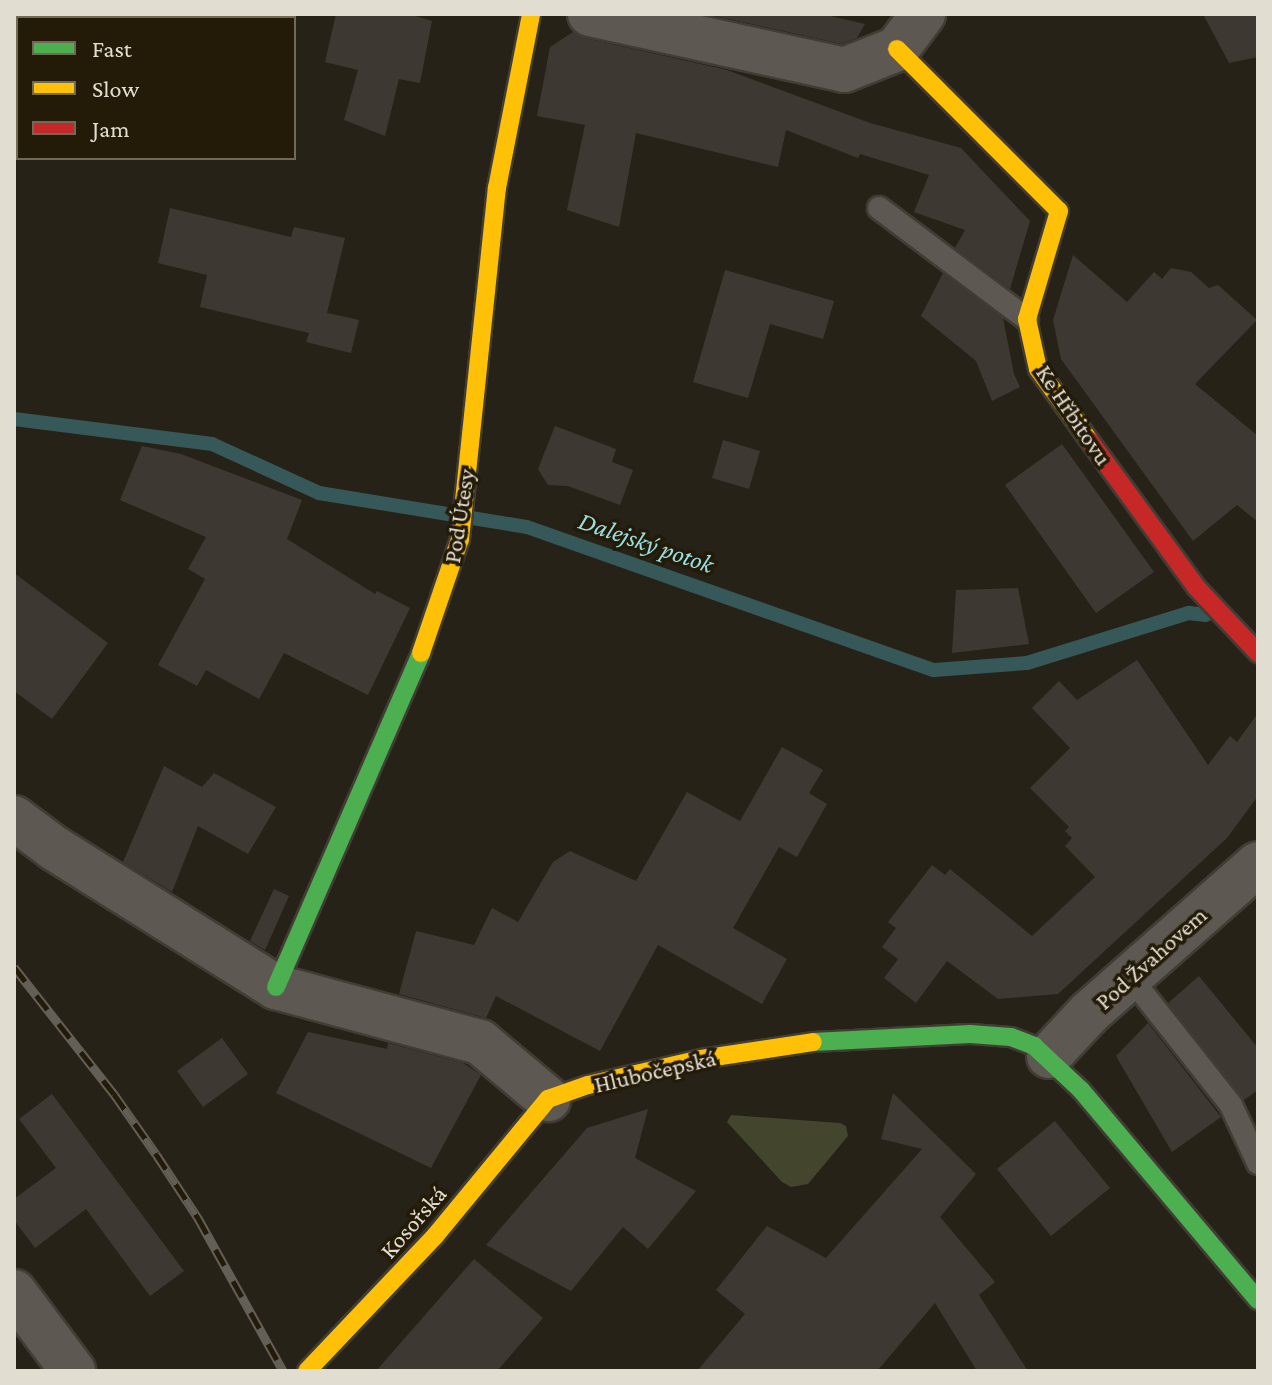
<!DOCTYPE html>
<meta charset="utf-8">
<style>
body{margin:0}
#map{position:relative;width:1272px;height:1385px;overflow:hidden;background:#272217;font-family:"Crimson Pro",serif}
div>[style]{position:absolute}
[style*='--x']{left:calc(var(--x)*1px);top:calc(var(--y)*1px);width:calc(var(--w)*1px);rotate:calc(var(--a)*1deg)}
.green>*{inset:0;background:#44452d}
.stream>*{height:14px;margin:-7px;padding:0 7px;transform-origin:7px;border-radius:7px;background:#365859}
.building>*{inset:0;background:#3e3833}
.roads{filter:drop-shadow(2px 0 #413d35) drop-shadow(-2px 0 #413d35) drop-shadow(0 2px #413d35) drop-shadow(0 -2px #413d35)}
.lane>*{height:22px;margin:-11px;padding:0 11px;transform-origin:11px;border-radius:11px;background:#5d5952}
.street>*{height:44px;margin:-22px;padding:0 22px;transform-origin:22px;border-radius:22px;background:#5d5952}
.fast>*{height:18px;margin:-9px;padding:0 9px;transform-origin:9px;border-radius:9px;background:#4caf50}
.slow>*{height:18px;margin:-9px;padding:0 9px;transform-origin:9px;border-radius:9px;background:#ffc107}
.jam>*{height:18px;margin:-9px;padding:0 9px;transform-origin:9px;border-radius:9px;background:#c62828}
.rail>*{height:9px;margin-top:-4.5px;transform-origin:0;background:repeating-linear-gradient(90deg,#231b08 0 18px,#635f57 0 36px);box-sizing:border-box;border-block:2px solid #635f57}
span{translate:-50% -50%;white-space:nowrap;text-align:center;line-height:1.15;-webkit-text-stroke:7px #231b08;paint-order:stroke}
.street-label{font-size:24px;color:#e2ddd1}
.water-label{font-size:26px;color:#97dfe3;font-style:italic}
.frame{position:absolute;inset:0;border:16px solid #e2ddd1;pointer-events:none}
.legend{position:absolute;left:16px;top:16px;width:280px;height:144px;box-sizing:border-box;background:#231b08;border:2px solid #6f6958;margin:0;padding:10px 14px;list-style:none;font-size:24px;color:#e2ddd1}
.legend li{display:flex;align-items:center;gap:16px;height:40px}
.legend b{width:40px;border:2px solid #6f6958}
</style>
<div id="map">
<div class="green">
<div style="clip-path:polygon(731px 1115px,840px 1123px,846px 1126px,848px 1136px,808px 1184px,791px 1187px,782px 1182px,727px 1122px)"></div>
</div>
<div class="stream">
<div style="--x:14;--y:419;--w:200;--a:7.2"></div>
<div style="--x:212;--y:444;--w:118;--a:24.6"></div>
<div style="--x:319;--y:493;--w:211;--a:9.3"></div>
<div style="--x:527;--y:527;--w:431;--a:19.4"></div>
<div style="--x:934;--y:670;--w:93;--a:-4.3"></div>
<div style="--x:1027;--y:663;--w:170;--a:-17.2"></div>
<div style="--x:1189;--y:613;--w:17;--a:7"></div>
</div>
<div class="building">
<div style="clip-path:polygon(336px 14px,409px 14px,432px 21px,420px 83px,399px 79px,385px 136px,344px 120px,358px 70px,325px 62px)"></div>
<div style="clip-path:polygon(706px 14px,822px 14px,865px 24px,857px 38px,842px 44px)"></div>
<div style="clip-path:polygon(1203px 14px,1258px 14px,1258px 57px,1229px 63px)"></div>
<div style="clip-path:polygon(573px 32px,585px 38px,727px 70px,870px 123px,961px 148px,1030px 221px,1010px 289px,955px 248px,965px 230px,914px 212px,929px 175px,860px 154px,858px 158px,786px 130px,778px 167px,636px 133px,619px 227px,567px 210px,585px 125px,537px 116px,550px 47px)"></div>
<div style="clip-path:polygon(170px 208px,291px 237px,294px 227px,345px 238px,327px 313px,359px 320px,351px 353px,306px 342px,309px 333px,200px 307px,207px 275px,158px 263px)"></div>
<div style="clip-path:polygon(1073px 255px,1127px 302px,1154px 272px,1162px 279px,1171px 268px,1191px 272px,1209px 288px,1218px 285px,1257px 320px,1195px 384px,1258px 436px,1258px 522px,1237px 505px,1193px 541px,1061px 359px,1053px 320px)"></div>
<div style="clip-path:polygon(725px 270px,834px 301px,823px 339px,770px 324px,748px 398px,693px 382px)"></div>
<div style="clip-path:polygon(943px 273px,1003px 318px,1014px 374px,1020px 387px,992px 401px,976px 361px,921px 316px)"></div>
<div style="clip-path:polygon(555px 426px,616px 449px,612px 462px,633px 470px,620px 505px,568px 486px,548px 485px,538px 469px)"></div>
<div style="clip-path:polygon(723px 440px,760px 451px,749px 489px,712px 478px)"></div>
<div style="clip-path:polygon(1062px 444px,1154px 572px,1096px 613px,1005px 485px)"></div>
<div style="clip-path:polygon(142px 446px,181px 454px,302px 500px,287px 539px,375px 594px,377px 591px,410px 608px,368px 695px,284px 653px,259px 699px,206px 670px,197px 686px,158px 665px,205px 579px,188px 569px,206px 537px,120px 500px)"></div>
<div style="clip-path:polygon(14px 573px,108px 643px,52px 719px,14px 691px)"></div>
<div style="clip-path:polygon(1018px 588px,1029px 644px,952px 653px,956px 590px)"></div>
<div style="clip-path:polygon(1137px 660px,1208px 765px,1230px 736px,1237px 742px,1258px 713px,1258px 796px,1227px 838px,1058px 994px,998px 999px,947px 961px,916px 1003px,884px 978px,898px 959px,882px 947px,896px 928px,888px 922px,932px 865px,945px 875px,950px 869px,1032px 936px,1095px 877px,1065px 846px,1072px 838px,1065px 831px,1069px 827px,1030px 788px,1070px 748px,1032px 708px,1059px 681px,1077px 700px)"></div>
<div style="clip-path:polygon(782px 747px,823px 770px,809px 793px,827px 804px,797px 857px,779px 847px,733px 928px,787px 959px,762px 1004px,658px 945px,600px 1051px,496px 996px,486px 1018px,399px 994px,416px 931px,474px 945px,492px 908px,518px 922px,553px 862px,570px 851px,636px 881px,687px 792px,740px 821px)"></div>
<div style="clip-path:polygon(164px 766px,202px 787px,214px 773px,276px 807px,248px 854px,198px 826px,172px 892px,123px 862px)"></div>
<div style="clip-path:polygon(274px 889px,289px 896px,265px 950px,250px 941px)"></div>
<div style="clip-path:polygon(1199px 976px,1258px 1048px,1258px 1090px,1244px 1100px,1168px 1003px)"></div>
<div style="clip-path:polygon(1148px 1023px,1221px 1117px,1172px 1152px,1116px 1056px)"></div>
<div style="clip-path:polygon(308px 1032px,387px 1049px,388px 1043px,463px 1063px,481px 1075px,431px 1168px,276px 1093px)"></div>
<div style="clip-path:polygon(222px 1038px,248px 1074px,203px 1107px,177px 1071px)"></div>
<div style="clip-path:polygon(893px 1093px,976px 1174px,940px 1217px,995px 1282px,979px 1295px,1028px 1371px,977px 1371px,935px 1303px,877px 1371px,697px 1371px,745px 1314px,716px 1290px,767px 1226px,826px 1258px,922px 1149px,881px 1139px)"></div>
<div style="clip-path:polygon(52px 1094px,184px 1271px,150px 1296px,86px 1209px,35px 1248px,14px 1220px,14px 1199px,56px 1168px,19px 1119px)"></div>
<div style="clip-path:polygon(648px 1109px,635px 1158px,696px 1191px,648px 1249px,623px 1227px,571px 1291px,486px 1245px,587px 1128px)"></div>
<div style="clip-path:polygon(1055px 1121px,1110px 1188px,1051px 1236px,997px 1169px)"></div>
<div style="clip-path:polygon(474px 1259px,543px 1318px,497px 1371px,376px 1371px)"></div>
</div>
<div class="roads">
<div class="lane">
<div style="--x:879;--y:208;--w:185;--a:36.9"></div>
<div style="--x:1130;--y:977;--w:163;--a:51.7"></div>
<div style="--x:1231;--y:1105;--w:64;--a:65"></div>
</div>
<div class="street">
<div style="--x:590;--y:14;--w:260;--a:12.4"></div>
<div style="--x:844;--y:70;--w:57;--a:-21.6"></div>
<div style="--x:897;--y:49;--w:44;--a:-53.4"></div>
<div style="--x:14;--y:818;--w:50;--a:36.9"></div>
<div style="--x:54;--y:848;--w:262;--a:32.1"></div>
<div style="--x:276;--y:987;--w:211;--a:15.1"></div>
<div style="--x:480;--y:1042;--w:89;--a:40"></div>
<div style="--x:1049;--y:1056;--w:59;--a:-47.1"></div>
<div style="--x:1089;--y:1013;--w:225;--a:-41.4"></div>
<div style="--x:14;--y:1292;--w:99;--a:53.2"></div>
</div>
<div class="fast">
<div style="--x:276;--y:987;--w:364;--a:-66.5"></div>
<div style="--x:813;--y:1042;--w:157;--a:-2.9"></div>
<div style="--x:970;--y:1034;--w:41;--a:4.2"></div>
<div style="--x:1011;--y:1037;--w:25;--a:21"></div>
<div style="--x:1034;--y:1046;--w:64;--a:43.1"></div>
<div style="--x:1081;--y:1090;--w:275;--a:49.9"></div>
</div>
<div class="slow">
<div style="--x:897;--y:49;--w:229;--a:45"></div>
<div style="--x:1059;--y:211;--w:113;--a:106.5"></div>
<div style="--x:1027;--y:319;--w:51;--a:77.6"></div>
<div style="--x:1038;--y:369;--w:87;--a:54.3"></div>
<div style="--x:421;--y:653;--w:120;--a:-71.1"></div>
<div style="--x:460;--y:539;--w:353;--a:-84"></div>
<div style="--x:497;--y:188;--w:177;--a:-78.9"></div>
<div style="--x:307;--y:1371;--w:186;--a:-46.5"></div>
<div style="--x:435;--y:1236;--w:178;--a:-50.5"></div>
<div style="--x:548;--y:1099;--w:42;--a:-19.3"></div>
<div style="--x:588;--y:1085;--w:116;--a:-13"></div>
<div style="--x:701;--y:1059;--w:113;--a:-8.6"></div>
</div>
<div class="jam">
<div style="--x:1089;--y:440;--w:182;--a:53.9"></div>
<div style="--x:1196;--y:587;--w:91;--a:46.8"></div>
</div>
</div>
<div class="rail">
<div style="--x:14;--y:967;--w:162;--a:51.8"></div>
<div style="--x:114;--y:1094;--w:73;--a:55"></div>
<div style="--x:156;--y:1154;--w:77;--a:56.7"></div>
<div style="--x:198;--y:1218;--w:175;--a:60.9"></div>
</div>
<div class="street-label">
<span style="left:1074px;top:415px;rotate:56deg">Ke Hřbitovu</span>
<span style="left:459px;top:516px;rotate:-81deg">Pod Útesy</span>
<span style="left:1151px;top:958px;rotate:-42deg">Pod Žvahovem</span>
<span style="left:655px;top:1071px;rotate:-13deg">Hlubočepská</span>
<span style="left:413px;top:1222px;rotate:-49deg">Kosořská</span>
</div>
<div class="water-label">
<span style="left:646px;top:543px;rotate:19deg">Dalejský potok</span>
</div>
<div class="frame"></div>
<ul class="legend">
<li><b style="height:10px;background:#4caf50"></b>Fast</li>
<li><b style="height:10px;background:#ffc107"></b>Slow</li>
<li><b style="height:10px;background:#c62828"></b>Jam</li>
</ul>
</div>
